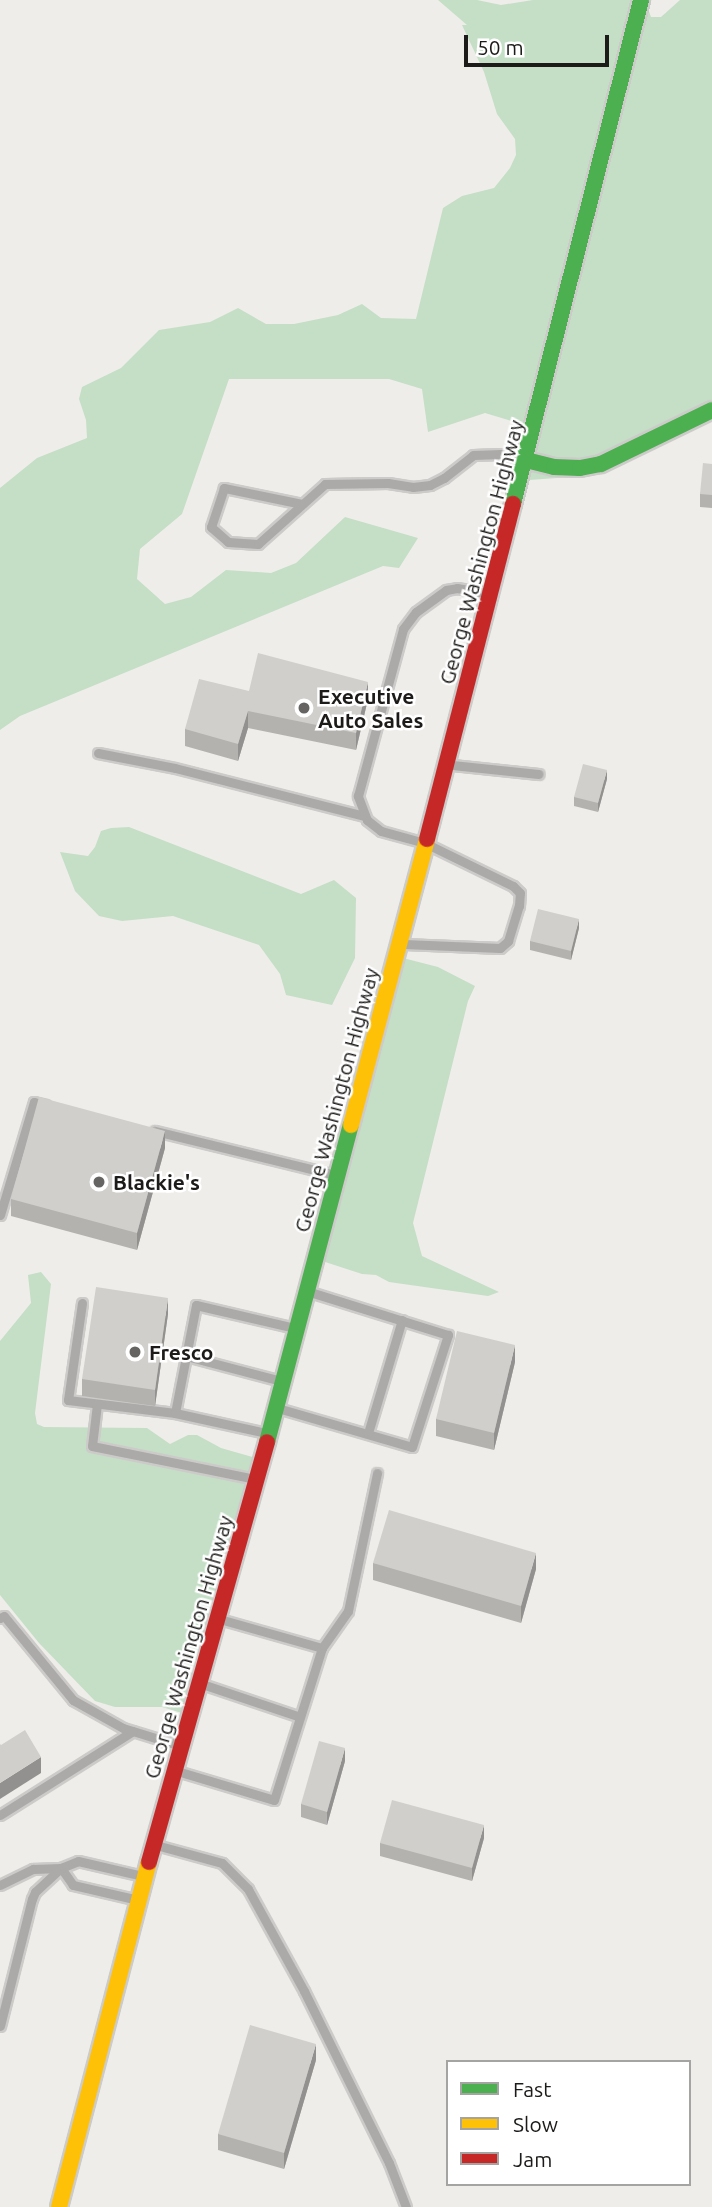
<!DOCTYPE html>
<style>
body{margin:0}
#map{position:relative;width:712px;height:2207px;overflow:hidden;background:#efede9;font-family:Ubuntu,sans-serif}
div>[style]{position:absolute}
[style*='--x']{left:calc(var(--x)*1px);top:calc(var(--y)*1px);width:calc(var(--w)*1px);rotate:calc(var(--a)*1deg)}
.green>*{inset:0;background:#c4dfc6}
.roads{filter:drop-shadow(2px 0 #cccbc9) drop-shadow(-2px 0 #cccbc9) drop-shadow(0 2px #cccbc9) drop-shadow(0 -2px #cccbc9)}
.lane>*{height:9px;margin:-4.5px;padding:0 4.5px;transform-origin:4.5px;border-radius:4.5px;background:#abaaa8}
.fast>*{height:16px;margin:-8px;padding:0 8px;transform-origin:8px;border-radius:8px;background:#4caf50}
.slow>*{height:16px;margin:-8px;padding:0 8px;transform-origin:8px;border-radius:8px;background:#ffc107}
.jam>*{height:16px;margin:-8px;padding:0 8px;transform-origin:8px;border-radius:8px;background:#c62828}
.wall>*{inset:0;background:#b4b2af}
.shaded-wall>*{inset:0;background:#92918f}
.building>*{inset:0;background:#d1cfcc}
.dots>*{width:19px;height:19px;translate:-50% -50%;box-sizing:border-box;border:4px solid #fff;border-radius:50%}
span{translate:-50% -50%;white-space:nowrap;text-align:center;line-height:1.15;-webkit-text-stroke:5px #fff;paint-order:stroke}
.street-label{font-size:21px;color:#1c1b19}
.poi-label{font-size:21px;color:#1c1b19;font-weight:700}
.left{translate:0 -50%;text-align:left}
.legend{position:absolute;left:446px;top:2060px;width:245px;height:126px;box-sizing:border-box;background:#fff;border:2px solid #a4a4a3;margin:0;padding:9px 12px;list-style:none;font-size:21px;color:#1c1b19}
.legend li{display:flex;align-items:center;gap:14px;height:35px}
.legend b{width:35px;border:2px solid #a4a4a3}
.scale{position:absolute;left:464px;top:35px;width:145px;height:32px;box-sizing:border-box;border:4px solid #1c1b19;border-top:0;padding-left:9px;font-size:21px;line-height:24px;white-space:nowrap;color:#1c1b19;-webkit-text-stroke:5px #fff;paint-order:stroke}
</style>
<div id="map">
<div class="green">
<div style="clip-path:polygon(438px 0,477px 0,501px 5px,533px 0,645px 0,651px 17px,661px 17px,680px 0,712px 0,712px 419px,585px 476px,529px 480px,535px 428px,485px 413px,428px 432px,422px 389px,389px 379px,229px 379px,182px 514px,140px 549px,137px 579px,165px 604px,191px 597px,226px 570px,271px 573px,296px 563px,345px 517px,418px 538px,399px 568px,383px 566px,20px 716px,0 730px,0 488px,37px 458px,87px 438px,86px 420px,79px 399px,82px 387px,121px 368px,159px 330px,210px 322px,238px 308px,266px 324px,294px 324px,338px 315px,362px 304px,381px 318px,416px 319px,443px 208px,462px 196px,494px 188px,510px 168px,516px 155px,515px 139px,497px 114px,484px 72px,462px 25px,467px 25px)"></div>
<div style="clip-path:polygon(129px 827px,301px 894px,334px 880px,356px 898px,355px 958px,332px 1005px,286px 995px,280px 974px,259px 945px,173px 916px,122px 921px,99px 916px,75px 891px,60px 852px,88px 856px,95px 847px,101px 831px,111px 828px)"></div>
<div style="clip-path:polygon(403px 958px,438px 967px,475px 986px,468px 1001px,413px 1223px,422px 1256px,499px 1292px,488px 1296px,389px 1282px,376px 1275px,362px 1274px,319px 1260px)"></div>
<div style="clip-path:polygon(41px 1272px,51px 1284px,35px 1413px,37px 1424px,44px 1427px,147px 1428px,170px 1444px,188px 1435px,197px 1435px,221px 1448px,263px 1460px,195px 1717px,162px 1707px,115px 1707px,95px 1701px,39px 1643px,0 1595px,0 1341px,31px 1303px,28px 1275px)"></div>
</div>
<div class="roads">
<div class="lane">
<div style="--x:302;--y:504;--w:80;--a:-168.4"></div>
<div style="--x:224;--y:488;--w:41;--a:108.4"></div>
<div style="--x:211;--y:527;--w:23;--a:41"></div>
<div style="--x:228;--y:542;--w:30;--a:4"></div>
<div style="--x:258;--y:544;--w:90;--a:-41.8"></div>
<div style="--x:325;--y:484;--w:63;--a:-0.9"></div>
<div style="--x:388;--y:483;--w:25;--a:9"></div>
<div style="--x:413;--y:487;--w:17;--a:-7"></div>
<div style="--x:430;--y:485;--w:16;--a:-27"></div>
<div style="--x:444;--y:478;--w:37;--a:-38"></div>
<div style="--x:473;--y:455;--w:28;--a:-2"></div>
<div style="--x:501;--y:454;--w:21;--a:14"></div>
<div style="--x:98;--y:753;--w:78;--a:11"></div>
<div style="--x:175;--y:768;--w:196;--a:14.2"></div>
<div style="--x:452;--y:765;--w:87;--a:5.9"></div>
<div style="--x:404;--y:944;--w:96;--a:2.4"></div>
<div style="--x:500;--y:948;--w:11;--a:-41"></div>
<div style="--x:508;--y:941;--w:37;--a:-73"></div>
<div style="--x:519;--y:906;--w:13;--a:-86"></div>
<div style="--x:520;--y:893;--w:10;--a:-135"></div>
<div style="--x:513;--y:886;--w:98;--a:-154"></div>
<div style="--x:425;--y:843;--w:46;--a:-164.7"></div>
<div style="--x:381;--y:831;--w:18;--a:-142"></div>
<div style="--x:367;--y:820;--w:26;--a:-111"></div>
<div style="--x:358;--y:796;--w:173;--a:-74.9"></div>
<div style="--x:403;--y:629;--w:21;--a:-53"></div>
<div style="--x:416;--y:612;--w:37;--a:-36"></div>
<div style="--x:446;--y:590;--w:11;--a:-10"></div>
<div style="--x:457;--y:588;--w:29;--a:10"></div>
<div style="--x:155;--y:1131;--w:186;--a:13.7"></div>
<div style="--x:0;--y:1215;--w:118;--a:-73.3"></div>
<div style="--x:34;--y:1102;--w:12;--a:14"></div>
<div style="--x:82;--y:1303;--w:98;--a:98.2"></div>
<div style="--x:68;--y:1400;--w:108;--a:6.9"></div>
<div style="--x:175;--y:1413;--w:110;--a:-79"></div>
<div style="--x:196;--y:1305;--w:102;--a:13.1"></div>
<div style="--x:186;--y:1356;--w:98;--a:14.7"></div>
<div style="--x:97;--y:1404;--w:42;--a:96.8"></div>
<div style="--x:92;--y:1446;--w:166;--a:11.4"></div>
<div style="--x:281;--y:1409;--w:136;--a:16.2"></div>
<div style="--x:412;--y:1447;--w:118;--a:-72.2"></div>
<div style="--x:448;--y:1335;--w:145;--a:-162.7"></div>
<div style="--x:175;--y:1413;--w:94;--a:12.3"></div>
<div style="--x:368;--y:1433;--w:118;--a:-73.3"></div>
<div style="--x:0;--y:1618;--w:4;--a:-27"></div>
<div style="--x:4;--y:1616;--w:109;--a:50.6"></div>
<div style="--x:73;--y:1700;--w:57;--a:29.2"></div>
<div style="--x:123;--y:1728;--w:58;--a:17.2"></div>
<div style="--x:223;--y:1620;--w:103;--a:15.8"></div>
<div style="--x:202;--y:1684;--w:103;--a:18.6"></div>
<div style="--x:177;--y:1771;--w:101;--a:16.6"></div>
<div style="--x:274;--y:1800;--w:159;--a:-72.5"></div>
<div style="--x:322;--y:1648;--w:45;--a:-54.9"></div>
<div style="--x:348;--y:1611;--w:141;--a:-78.1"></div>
<div style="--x:0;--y:1815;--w:157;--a:-32.3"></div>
<div style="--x:156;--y:1845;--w:68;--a:15.3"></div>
<div style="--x:222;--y:1863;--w:37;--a:45"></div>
<div style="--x:248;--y:1889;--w:116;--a:61.2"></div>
<div style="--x:304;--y:1991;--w:192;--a:63.7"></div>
<div style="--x:389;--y:2163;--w:47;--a:68.9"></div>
<div style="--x:0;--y:1885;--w:37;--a:-26"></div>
<div style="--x:33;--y:1869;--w:28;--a:-2"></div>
<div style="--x:134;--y:1899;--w:63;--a:-167.1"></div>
<div style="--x:73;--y:1885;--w:21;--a:-125"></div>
<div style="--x:61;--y:1868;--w:18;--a:-22"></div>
<div style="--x:78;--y:1861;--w:67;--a:13"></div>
<div style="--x:0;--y:2026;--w:131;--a:-75.9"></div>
<div style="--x:32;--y:1899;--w:8;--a:-67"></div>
<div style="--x:35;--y:1892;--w:35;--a:-43"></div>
</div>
<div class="fast">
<div style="--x:526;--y:460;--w:29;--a:14"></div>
<div style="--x:554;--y:467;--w:26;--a:2"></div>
<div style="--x:580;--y:468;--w:21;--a:-11"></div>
<div style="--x:601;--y:464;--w:123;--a:-25.9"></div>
<div style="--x:513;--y:504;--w:520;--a:-75.75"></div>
<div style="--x:267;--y:1442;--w:328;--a:-75.2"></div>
</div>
<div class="slow">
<div style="--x:351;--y:1125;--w:296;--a:-75.1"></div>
<div style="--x:59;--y:2207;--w:357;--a:-75.4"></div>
</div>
<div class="jam">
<div style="--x:427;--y:839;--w:346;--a:-75.6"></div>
<div style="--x:149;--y:1862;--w:436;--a:-74.3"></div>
</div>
</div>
<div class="wall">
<div style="clip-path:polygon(712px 464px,712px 508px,700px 507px,700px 494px)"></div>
<div style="clip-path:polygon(249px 691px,368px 699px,356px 750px,248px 728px,238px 761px,185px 746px,185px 729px)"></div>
<div style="clip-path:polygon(607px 779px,598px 812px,574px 806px,574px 797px)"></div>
<div style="clip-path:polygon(579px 928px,571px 960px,530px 950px,530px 941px)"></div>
<div style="clip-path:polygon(165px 1148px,137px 1250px,11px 1216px,11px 1199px)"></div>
<div style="clip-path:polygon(168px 1314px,155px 1406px,82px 1396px,82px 1379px)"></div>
<div style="clip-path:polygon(515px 1362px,494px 1450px,436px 1436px,436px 1419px)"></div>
<div style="clip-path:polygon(373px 1563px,536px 1569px,521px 1623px,373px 1580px)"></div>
<div style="clip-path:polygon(345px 1761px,327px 1825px,301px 1817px,301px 1804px)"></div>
<div style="clip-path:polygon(484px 1838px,472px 1881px,380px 1856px,380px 1843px)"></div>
<div style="clip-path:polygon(316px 2060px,284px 2169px,218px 2150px,218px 2134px)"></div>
</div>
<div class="shaded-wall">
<div style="clip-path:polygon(368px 682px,368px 699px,356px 750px,356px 733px)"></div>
<div style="clip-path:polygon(248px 711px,248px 728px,238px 761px,238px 744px)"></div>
<div style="clip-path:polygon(607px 770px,607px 779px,598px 812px,598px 803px)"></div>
<div style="clip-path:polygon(579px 919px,579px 928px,571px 960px,571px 951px)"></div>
<div style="clip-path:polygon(165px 1131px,165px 1148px,137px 1250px,137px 1233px)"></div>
<div style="clip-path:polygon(168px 1298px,168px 1314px,155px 1406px,155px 1390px)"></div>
<div style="clip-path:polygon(515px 1345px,515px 1362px,494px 1450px,494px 1433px)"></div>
<div style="clip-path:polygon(536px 1553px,536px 1569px,521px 1623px,521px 1606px)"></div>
<div style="clip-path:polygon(345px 1748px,345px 1761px,327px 1825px,327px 1812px)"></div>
<div style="clip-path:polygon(41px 1757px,41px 1773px,0 1799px,0 1783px)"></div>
<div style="clip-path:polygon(484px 1825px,484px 1838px,472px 1881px,472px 1868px)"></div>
<div style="clip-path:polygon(316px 2044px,316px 2060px,284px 2169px,284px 2153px)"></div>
</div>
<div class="building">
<div style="clip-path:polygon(703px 463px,712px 464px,712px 495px,700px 494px)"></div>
<div style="clip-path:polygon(258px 653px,368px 682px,356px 733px,248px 711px,238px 744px,185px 729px,199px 679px,249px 691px)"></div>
<div style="clip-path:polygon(583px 764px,607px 770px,598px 803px,574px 797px)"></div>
<div style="clip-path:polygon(538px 909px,579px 919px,571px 951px,530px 941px)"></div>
<div style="clip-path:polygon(39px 1097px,165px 1131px,137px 1233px,11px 1199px)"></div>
<div style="clip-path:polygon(96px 1287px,168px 1298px,155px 1390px,82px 1379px)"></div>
<div style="clip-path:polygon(457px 1331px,515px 1345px,494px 1433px,436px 1419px)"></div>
<div style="clip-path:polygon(389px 1510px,536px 1553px,521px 1606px,373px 1563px)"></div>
<div style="clip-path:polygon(25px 1730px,41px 1757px,0 1783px,0 1744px,1px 1745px)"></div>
<div style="clip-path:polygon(319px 1741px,345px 1748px,327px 1812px,301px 1804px)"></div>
<div style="clip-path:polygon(392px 1800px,484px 1825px,472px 1868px,380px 1843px)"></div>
<div style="clip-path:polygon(250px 2025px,316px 2044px,284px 2153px,218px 2134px)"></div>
</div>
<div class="dots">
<div style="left:304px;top:708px;background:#666462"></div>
<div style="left:99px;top:1182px;background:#666462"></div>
<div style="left:135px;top:1352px;background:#666462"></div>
</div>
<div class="street-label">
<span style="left:481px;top:552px;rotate:-75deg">George Washington Highway</span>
<span style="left:336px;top:1100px;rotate:-75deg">George Washington Highway</span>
<span style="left:188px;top:1647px;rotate:-74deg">George Washington Highway</span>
</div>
<div class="poi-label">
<span class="left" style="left:318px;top:708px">Executive<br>Auto Sales</span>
<span class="left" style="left:113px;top:1182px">Blackie's</span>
<span class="left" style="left:149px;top:1352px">Fresco</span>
</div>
<ul class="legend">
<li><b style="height:9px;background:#4caf50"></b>Fast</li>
<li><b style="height:9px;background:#ffc107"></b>Slow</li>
<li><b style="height:9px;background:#c62828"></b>Jam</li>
</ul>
<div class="scale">50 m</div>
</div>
